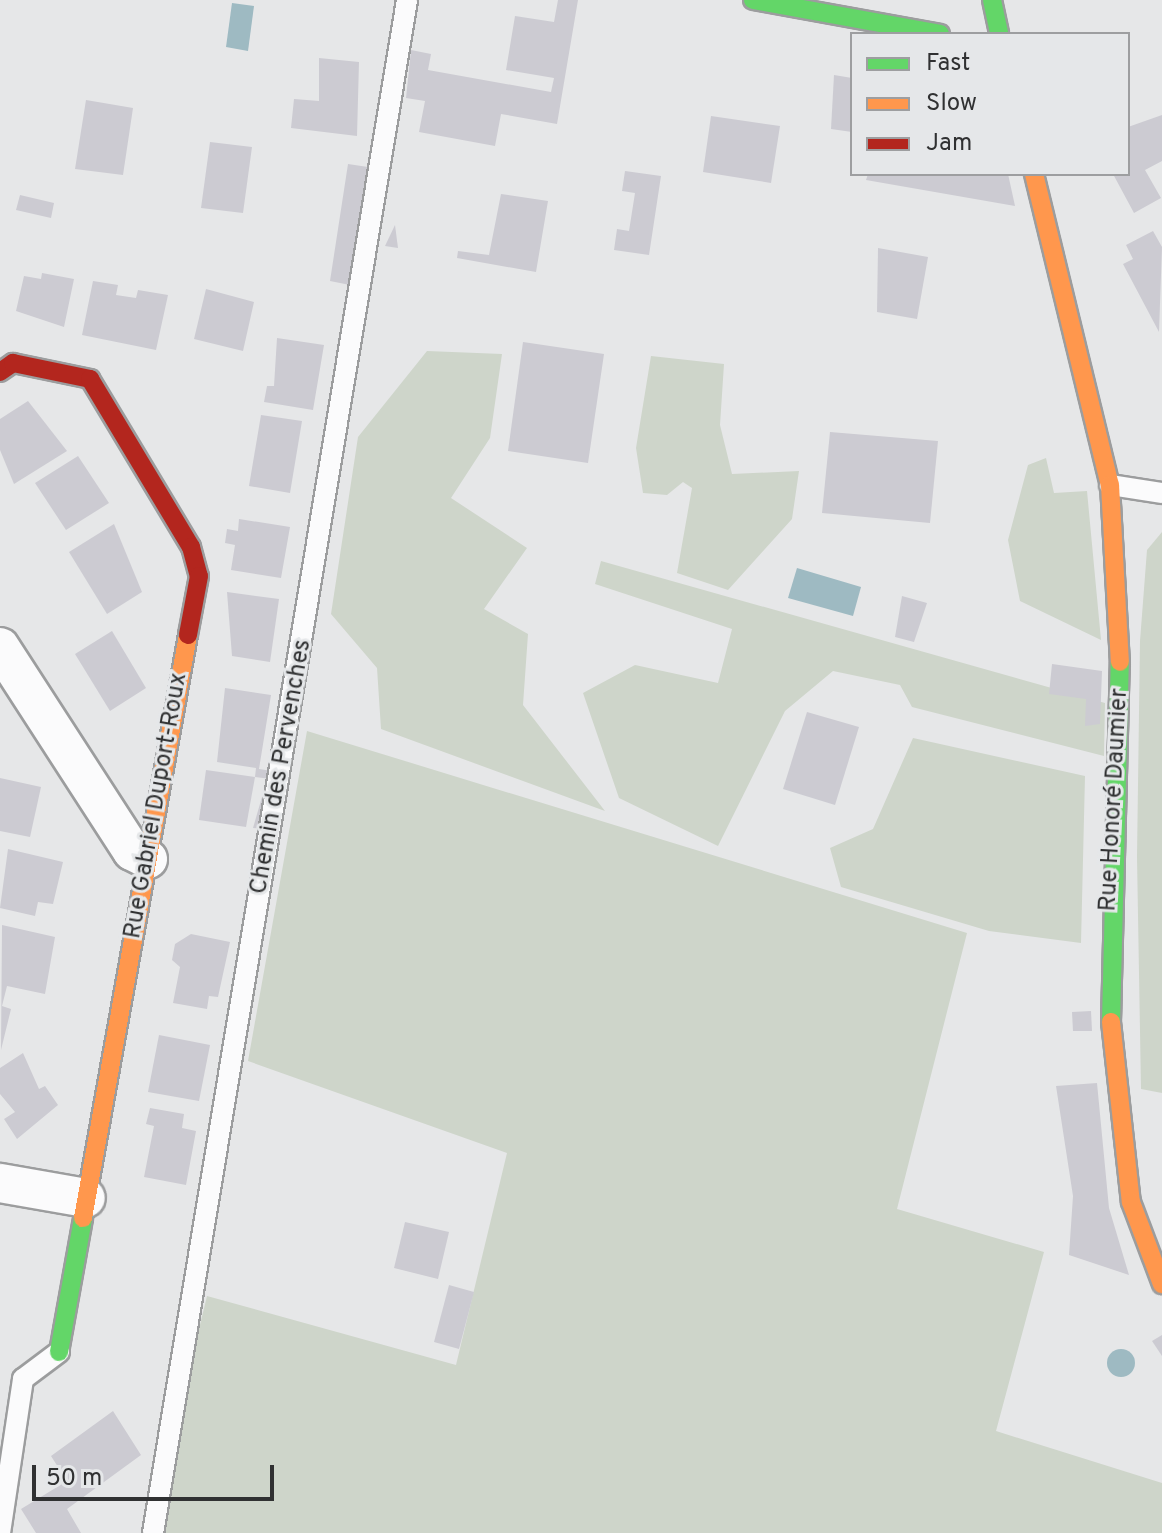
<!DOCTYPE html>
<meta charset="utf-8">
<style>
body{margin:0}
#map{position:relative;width:1162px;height:1533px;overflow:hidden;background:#e6e7e8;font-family:Overpass,sans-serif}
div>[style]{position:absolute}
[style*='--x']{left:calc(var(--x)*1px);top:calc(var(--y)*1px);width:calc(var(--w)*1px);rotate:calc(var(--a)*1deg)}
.green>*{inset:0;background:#ced5ca}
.water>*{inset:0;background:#9ebac2}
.round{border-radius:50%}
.building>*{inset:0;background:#cccbd2}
.roads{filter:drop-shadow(2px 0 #9c9d9e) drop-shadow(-2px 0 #9c9d9e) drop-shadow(0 2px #9c9d9e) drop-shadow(0 -2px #9c9d9e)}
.lane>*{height:20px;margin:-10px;padding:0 10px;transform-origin:10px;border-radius:10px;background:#fbfbfc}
.street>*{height:38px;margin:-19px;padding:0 19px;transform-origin:19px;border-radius:19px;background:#fbfbfc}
.fast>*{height:18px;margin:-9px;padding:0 9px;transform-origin:9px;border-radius:9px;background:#63d668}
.slow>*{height:18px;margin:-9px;padding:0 9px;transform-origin:9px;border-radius:9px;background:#ff974d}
.jam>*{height:18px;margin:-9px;padding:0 9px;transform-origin:9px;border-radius:9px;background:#b3261e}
span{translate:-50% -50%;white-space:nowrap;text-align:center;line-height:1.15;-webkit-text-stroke:6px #e5e7e9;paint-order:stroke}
.street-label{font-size:24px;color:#303132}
.legend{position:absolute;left:850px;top:32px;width:280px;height:144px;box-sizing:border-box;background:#e5e7e9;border:2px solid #9d9ea0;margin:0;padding:10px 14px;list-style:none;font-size:24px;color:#303132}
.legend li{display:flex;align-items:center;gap:16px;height:40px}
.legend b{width:40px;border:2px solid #9d9ea0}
.scale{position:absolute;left:32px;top:1465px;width:242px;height:36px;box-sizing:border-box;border:4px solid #303132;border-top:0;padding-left:10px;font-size:24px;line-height:28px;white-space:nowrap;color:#303132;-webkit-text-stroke:6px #e5e7e9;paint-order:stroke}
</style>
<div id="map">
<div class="green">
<div style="clip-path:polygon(427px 351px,502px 354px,490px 438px,451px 498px,527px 548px,484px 609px,528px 634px,523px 705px,605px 811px,381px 729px,377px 668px,331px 614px,358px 437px)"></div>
<div style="clip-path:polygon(651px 356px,724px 364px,720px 425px,732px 474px,799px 471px,792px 519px,728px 590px,677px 573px,692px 488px,683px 482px,667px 495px,643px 493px,636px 448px)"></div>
<div style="clip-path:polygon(1046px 458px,1054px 493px,1087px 491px,1101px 640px,1020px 601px,1008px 540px,1028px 465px)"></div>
<div style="clip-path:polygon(1162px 532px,1162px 1093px,1141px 1089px,1137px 857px,1140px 641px,1147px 550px)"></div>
<div style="clip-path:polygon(601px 561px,1105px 703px,1104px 756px,912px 707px,900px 685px,833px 671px,785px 711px,718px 846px,619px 798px,583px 693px,635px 665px,718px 683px,732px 629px,595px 584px)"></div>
<div style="clip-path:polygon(307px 731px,967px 933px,897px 1209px,1044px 1252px,996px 1431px,1162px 1483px,1162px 1533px,149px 1533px,207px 1296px,456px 1365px,507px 1153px,248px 1061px)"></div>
<div style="clip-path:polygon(913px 738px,1085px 776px,1081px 943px,989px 931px,841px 887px,830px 848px,873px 829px)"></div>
</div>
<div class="water">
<div style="clip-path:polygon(232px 3px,254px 6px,248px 51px,226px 47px)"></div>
<div style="clip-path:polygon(797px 568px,861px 587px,853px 616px,788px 598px)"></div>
<div class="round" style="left:1107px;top:1349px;width:28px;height:28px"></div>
</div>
<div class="building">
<div style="clip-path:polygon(558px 0,578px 0,557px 124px,501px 114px,495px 146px,419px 132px,425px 101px,406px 98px,411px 50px,431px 54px,428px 70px,551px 92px,554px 78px,506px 70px,515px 16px,554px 22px)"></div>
<div style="clip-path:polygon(319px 58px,359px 62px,357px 136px,291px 128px,294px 99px,319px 101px)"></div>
<div style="clip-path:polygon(834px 75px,852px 78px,852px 132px,831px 129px)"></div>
<div style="clip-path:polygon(86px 100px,133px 108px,123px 175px,75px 169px)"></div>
<div style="clip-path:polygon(1162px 115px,1162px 161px,1145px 170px,1161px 198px,1134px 213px,1113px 174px,1128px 174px,1128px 127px)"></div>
<div style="clip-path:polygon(711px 116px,780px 126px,771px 183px,703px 172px)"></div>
<div style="clip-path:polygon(210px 142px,252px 147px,243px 213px,201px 208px)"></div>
<div style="clip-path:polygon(348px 164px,368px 167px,350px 285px,330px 281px)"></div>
<div style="clip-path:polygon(625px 171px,661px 176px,649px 255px,614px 250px,617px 229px,629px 231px,635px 193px,622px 191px)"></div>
<div style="clip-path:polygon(868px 174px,1008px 174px,1015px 206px,866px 180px)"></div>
<div style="clip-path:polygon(501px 194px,548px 201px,536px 272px,457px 258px,458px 251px,489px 255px)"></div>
<div style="clip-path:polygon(20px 195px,54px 203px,51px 218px,16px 210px)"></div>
<div style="clip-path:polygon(395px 225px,398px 248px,385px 246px)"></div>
<div style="clip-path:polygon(1153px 231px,1162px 247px,1159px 332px,1123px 264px,1133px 259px,1126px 245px)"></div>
<div style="clip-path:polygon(878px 248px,928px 257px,917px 319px,877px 312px)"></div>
<div style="clip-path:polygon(42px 273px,74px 279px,64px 327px,16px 311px,24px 276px,41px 279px)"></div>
<div style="clip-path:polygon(93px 281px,118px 285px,116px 295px,136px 298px,138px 290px,168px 295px,156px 350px,82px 335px)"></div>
<div style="clip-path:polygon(206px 289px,254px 302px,243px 351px,194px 339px)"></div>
<div style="clip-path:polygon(277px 338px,324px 345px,313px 410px,264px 402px,267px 386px,274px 386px)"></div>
<div style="clip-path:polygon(523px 342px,604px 354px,588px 463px,508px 451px)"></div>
<div style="clip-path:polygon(28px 401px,67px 451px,14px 484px,0 450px,0 419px)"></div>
<div style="clip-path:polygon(261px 415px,302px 421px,290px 493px,249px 486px)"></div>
<div style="clip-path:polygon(830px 432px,938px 441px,930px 523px,822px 513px)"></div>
<div style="clip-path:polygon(78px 456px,109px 503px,66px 530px,35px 483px)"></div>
<div style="clip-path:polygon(239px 519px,290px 527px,281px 578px,231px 570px,235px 545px,225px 543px,227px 529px,238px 531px)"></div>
<div style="clip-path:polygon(114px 524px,142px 592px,107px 614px,69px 552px)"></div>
<div style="clip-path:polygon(227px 592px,279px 599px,270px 662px,232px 656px)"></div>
<div style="clip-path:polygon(902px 596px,927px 603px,914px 642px,895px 637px)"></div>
<div style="clip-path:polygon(112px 631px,146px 688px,110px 711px,75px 654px)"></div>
<div style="clip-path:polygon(1052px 664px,1102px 671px,1100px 724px,1085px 726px,1086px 699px,1049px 694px)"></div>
<div style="clip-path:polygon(225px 688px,271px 695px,259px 769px,272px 771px,271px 779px,255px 777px,256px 768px,217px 762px)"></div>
<div style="clip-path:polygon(807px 712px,859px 727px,835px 805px,783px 789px)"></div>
<div style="clip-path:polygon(206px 770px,255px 777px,246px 827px,199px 820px)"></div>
<div style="clip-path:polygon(0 778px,41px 787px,30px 837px,0 831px)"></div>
<div style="clip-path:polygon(264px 790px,269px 791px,263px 829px,253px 828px)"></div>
<div style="clip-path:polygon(8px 849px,63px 862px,53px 904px,38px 902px,35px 916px,0 908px)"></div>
<div style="clip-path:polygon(2px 925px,55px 937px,45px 994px,7px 986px,2px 1006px,11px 1009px,1px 1050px)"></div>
<div style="clip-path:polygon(191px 934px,230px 942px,218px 997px,209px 996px,207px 1009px,173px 1003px,180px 967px,172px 960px,175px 944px)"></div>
<div style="clip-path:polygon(1091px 1011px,1092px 1031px,1073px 1031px,1072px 1012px)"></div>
<div style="clip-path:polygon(159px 1035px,210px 1045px,199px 1101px,148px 1092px)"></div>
<div style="clip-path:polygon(23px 1053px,39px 1089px,45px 1086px,58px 1105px,17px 1139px,4px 1119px,15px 1112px,0 1094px,0 1068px)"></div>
<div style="clip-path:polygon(1097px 1083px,1109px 1208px,1129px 1275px,1069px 1255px,1073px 1196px,1056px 1086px)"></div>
<div style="clip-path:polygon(150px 1108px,184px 1114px,182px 1128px,196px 1131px,186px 1185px,144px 1177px,154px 1126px,146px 1124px)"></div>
<div style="clip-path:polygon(405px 1222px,449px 1232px,438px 1279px,394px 1268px)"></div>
<div style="clip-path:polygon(449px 1285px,474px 1292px,459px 1349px,434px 1342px)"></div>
<div style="clip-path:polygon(1162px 1335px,1162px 1356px,1152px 1341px)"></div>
<div style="clip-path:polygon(113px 1411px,141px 1455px,67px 1509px,81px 1533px,36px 1533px,21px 1509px,67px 1481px,51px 1456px)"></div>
</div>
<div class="roads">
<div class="lane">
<div style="--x:1110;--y:485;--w:53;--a:8.7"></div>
<div style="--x:0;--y:1533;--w:156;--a:-81.5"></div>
<div style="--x:23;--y:1379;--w:45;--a:-36.9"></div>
<div style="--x:153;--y:1533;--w:1554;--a:-80.59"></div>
</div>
<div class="street">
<div style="--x:0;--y:647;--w:243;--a:57.1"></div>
<div style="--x:132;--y:851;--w:18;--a:27"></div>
<div style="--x:0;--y:1183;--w:87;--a:9.9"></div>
</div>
<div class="fast">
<div style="--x:753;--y:0;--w:190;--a:10.3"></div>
<div style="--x:992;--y:0;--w:35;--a:78"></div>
<div style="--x:1111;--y:1022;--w:360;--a:-88.6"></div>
<div style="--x:59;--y:1352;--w:136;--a:-79.8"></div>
</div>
<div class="slow">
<div style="--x:1034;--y:174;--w:320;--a:76.3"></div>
<div style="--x:1110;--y:485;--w:177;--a:86.8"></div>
<div style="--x:1111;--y:1022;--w:181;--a:83.7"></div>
<div style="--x:1131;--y:1202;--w:88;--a:69.3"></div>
<div style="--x:83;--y:1218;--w:592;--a:-79.79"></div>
</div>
<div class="jam">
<div style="--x:0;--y:372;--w:16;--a:-35"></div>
<div style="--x:13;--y:363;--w:79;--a:11.7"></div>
<div style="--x:90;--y:379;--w:196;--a:59"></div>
<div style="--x:191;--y:547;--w:30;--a:75"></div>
<div style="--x:199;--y:576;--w:60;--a:100.6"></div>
</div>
</div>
<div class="street-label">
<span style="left:282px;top:767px;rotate:-80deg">Chemin des Pervenches</span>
<span style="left:1115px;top:800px;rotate:-87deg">Rue Honoré Daumier</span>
<span style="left:157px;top:806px;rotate:-80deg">Rue Gabriel Duport-Roux</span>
</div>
<ul class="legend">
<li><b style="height:10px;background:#63d668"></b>Fast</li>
<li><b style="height:10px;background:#ff974d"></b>Slow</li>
<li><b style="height:10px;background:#b3261e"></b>Jam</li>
</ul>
<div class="scale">50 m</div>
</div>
